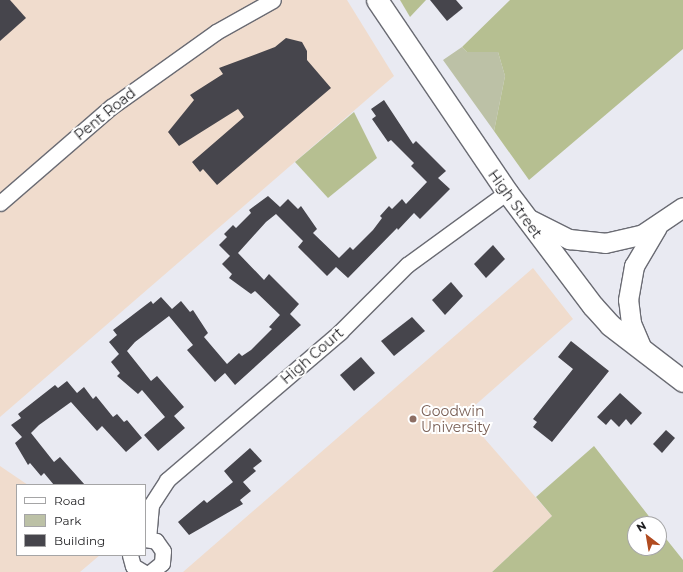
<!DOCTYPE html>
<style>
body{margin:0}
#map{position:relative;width:683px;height:572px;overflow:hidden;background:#e9eaf2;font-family:Montserrat,sans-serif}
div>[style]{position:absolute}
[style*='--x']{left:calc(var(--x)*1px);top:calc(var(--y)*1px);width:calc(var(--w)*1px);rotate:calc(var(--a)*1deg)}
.education>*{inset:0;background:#f0dccd}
.green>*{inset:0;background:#bcc1a6}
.forest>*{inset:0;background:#b6bf91}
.building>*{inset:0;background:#46454c}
.roads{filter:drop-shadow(1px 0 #6a6b73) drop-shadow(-1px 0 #6a6b73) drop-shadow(0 1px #6a6b73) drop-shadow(0 -1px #6a6b73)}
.minor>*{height:15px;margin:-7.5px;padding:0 7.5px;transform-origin:7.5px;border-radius:7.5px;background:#fff}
.tertiary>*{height:19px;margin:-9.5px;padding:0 9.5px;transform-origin:9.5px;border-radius:9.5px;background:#fff}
.secondary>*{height:21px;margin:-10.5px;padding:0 10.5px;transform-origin:10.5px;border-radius:10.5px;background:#fff}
.dots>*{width:11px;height:11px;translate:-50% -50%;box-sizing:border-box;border:2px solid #fff;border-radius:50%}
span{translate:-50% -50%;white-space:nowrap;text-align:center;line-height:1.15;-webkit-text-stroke:4px #fff;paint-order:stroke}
.street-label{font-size:14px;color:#1e1e21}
.education-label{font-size:14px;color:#785e54}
.left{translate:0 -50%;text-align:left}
.legend{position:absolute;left:16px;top:484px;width:130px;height:72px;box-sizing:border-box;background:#fff;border:1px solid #a5a5a6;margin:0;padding:5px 7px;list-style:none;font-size:12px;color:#1e1e21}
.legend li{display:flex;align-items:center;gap:8px;height:20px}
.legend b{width:20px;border:1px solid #a5a5a6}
.north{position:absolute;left:627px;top:516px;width:40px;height:40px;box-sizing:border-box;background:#fff;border:1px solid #a5a5a6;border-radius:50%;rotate:329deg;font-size:11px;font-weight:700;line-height:16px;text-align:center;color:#1e1e21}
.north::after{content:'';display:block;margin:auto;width:14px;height:18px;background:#b14b20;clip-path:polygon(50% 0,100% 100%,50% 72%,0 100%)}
</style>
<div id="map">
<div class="education">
<div style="clip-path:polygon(0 0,347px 0,394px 76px,0 417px)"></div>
<div style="clip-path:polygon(533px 268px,573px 319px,464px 415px,552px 516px,492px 572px,183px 572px)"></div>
<div style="clip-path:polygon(0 466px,28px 485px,17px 485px,17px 555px,100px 555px,80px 572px,0 572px)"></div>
</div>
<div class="green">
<div style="clip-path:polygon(462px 47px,467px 52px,498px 52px,505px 76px,494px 131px,443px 60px)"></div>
</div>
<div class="forest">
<div style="clip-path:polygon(400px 0,426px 0,410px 17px)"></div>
<div style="clip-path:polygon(510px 0,683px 0,683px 49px,529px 180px,494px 131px,505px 76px,498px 52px,467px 52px,462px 47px)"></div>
<div style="clip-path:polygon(354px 112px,377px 158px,328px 198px,295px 162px)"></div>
<div style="clip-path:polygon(594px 446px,655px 524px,635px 524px,635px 548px,659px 548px,659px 530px,683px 560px,683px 572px,492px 572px,552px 516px,536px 497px)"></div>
</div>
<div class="building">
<div style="clip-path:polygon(0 0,10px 0,26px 18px,0 41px)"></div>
<div style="clip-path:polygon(430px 0,456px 0,463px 8px,447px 21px)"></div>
<div style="clip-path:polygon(286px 38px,302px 42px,307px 51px,307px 60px,331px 88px,217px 185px,203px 169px,200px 172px,192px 162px,244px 117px,238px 109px,179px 146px,168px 132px,194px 100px,190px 95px,223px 74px,219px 68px,275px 47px)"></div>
<div style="clip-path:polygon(384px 100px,413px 144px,416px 141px,446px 171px,438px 178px,450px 189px,420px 219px,414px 213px,398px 230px,397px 228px,348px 278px,336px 267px,327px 276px,298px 247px,303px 241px,276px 214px,266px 222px,238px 253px,264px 280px,269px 274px,299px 304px,290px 314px,301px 325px,235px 385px,225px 373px,215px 382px,187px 350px,193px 345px,169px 316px,135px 342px,127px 351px,151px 381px,157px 376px,184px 407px,174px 416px,185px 428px,158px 451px,144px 435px,165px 417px,142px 390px,138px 394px,117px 376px,120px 373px,111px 362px,119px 354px,109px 342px,117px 335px,113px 330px,151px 301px,153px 304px,161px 297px,172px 309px,181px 301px,190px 312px,193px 310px,208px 333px,204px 337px,227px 364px,239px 353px,242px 356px,251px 350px,272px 329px,269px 327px,280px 315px,255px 291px,251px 294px,229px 278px,232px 274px,222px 264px,230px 256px,219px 245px,227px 237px,224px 234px,233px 225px,236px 228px,251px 213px,249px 210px,268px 196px,280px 207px,288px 199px,298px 209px,301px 206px,317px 229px,313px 233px,339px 258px,350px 247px,353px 250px,373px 230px,382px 218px,380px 216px,389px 206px,392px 209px,402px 199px,406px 204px,427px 182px,411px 166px,414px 163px,391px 140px,388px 142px,372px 119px,376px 116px,371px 109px)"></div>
<div style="clip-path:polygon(493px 245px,505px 259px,486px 278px,474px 264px)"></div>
<div style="clip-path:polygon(451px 282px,463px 296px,445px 315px,432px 300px)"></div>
<div style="clip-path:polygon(412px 317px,425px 331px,394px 356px,381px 341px)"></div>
<div style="clip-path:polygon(571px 341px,609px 371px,552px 442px,533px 427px,537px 422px,533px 419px,573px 369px,558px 357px)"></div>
<div style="clip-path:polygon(361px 357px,375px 373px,354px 391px,340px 375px)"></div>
<div style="clip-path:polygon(67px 381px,77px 393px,84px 387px,93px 399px,96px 396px,113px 417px,117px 414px,124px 422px,127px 420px,142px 438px,126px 452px,102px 426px,97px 431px,71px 402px,39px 425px,31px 433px,54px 462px,60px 457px,85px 485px,54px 485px,44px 473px,41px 476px,30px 463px,28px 465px,15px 443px,22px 437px,11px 425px,21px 418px,18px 414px,55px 385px,58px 388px)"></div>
<div style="clip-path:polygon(620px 393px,642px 413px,631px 425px,626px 419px,619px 427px,611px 419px,606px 425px,597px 417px)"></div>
<div style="clip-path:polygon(666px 430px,675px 438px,662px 453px,653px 444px)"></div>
<div style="clip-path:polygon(250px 448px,262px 461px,253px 468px,256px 471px,243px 482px,251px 491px,240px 500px,243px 504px,189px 535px,178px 522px,204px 500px,207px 503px,233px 482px,224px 471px)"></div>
</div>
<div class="roads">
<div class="minor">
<div style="--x:0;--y:203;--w:147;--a:-40.9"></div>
<div style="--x:111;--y:107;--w:129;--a:-35.5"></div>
<div style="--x:216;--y:32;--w:65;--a:-29.3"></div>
<div style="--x:145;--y:539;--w:11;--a:10"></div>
<div style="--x:156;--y:541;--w:12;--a:55"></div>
<div style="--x:163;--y:551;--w:12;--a:95"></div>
<div style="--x:162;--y:563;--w:14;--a:141"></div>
<div style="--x:148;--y:539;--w:34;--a:-85"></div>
<div style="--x:151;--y:505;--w:30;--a:-57"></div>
<div style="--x:167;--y:480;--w:228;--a:-40.5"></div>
<div style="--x:340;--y:332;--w:95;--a:-45"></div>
<div style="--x:407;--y:265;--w:124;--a:-36.1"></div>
<div style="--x:130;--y:555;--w:11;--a:75"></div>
<div style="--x:133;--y:566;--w:12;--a:31"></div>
</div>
<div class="tertiary">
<div style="--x:529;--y:219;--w:45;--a:26.6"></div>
<div style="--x:569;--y:239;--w:36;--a:6"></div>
<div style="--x:605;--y:243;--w:39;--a:-13"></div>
<div style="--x:643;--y:234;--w:48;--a:-34"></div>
<div style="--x:642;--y:349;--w:28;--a:-113"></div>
<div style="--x:631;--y:323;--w:23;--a:-97"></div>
<div style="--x:628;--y:300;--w:35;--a:-80"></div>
<div style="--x:634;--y:266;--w:45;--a:-59.5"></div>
</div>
<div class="secondary">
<div style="--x:377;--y:0;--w:232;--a:55.9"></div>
<div style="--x:507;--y:192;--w:143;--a:53"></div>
<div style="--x:593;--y:306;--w:25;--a:48"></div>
<div style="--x:610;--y:325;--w:92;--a:37.5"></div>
</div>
</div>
<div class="dots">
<div style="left:413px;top:419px;background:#8d6e63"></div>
</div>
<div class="street-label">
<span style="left:105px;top:114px;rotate:-39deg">Pent Road</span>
<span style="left:515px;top:204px;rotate:54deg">High Street</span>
<span style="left:312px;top:356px;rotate:-41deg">High Court</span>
</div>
<div class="education-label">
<span class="left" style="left:421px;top:419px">Goodwin<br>University</span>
</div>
<ul class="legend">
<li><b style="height:5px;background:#fff"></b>Road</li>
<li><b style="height:11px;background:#bcc1a6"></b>Park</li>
<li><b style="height:11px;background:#46454c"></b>Building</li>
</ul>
<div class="north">N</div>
</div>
